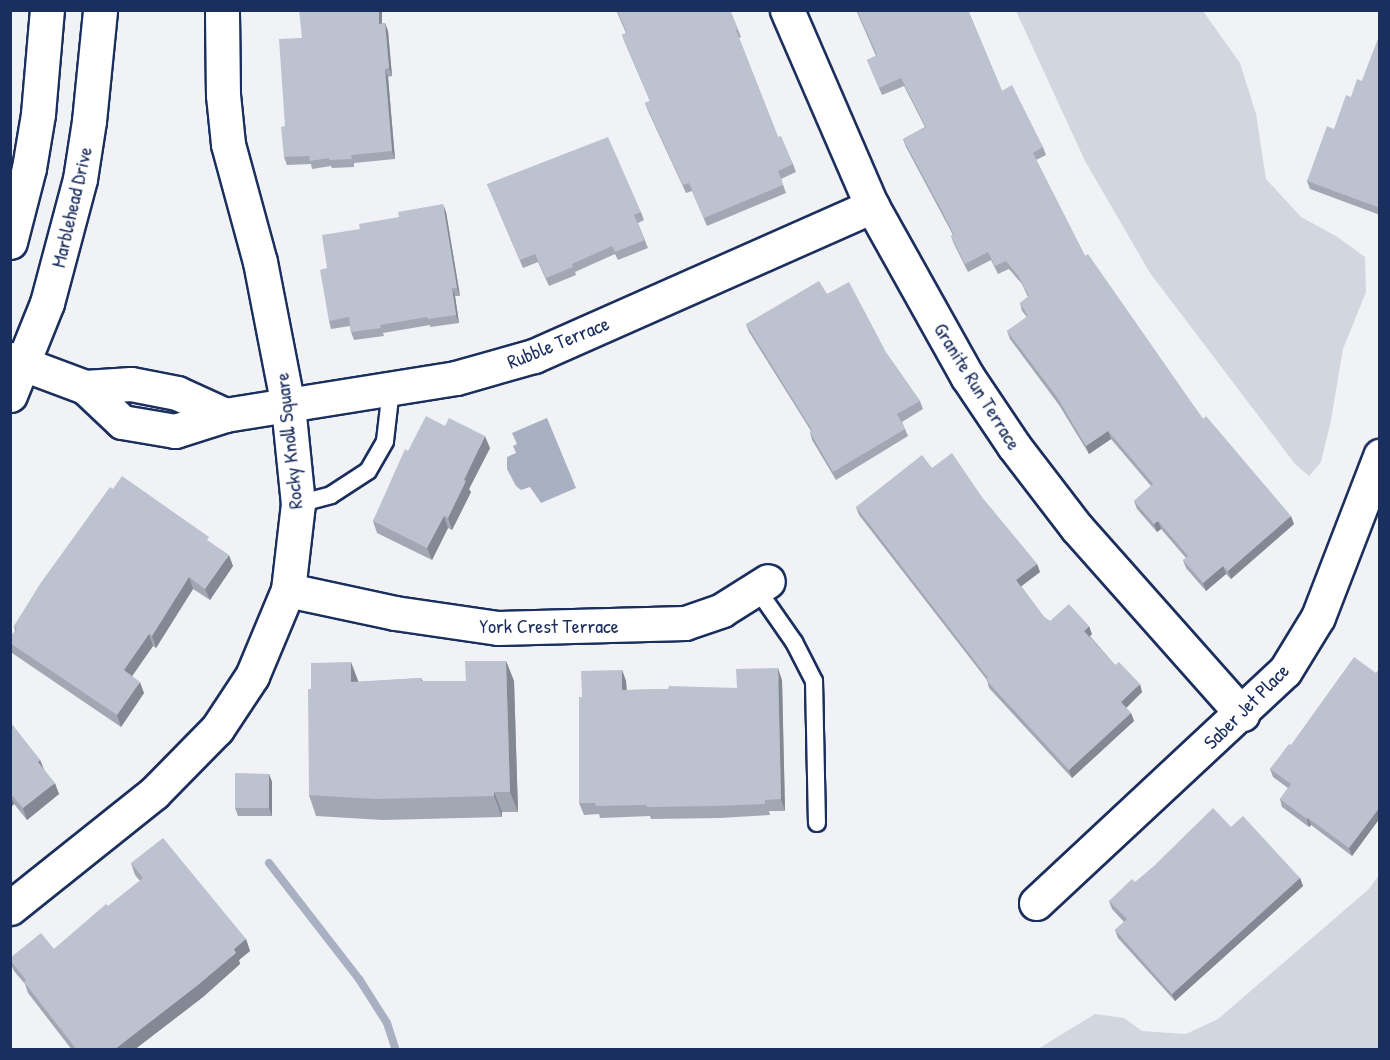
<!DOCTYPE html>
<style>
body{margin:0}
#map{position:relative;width:1390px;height:1060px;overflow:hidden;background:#f1f2f5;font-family:"Patrick Hand",sans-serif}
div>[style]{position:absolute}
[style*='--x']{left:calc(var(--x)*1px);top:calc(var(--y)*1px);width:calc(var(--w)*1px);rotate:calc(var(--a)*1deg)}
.green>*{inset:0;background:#d2d6df}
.water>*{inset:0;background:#a8b0c2}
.stream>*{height:8px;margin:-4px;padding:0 4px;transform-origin:4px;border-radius:4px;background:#a8b0c2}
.roads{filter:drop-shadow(2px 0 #1b2f5e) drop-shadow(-2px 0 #1b2f5e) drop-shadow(0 2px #1b2f5e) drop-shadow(0 -2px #1b2f5e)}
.service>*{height:16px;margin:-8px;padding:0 8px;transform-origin:8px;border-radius:8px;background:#fff}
.minor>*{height:33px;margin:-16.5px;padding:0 16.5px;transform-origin:16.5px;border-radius:16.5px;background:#fff}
.tertiary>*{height:33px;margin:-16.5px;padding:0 16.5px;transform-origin:16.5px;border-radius:16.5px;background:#fff}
.wall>*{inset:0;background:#a2a7b3}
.shaded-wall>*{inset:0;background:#848892}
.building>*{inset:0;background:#bcc2d0}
span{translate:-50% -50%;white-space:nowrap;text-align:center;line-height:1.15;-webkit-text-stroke:4.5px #fff;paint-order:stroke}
.street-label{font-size:20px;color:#1b2f5e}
.frame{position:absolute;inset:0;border:12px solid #1b2f5e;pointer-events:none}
</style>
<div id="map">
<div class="green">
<div style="clip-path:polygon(1016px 11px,1203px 11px,1240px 63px,1256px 114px,1266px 179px,1301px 217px,1336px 236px,1365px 257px,1366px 292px,1343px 349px,1331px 420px,1321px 462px,1309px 476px,1295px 464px,1150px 273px,1085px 161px)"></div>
<div style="clip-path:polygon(1379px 875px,1379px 1049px,1038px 1049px,1095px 1014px,1124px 1018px,1142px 1031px,1186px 1034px,1218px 1019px,1369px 889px)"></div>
</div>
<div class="water">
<div style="clip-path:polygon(547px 418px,576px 488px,541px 503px,530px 487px,521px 490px,516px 486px,507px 469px,507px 457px,516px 453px,513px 446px,517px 444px,512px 433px)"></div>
</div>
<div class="stream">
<div style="--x:269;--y:863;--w:147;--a:52.2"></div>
<div style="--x:359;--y:979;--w:52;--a:57.5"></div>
<div style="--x:387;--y:1023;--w:28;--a:72"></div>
</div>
<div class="roads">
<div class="service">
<div style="--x:298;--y:504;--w:34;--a:-15"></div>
<div style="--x:331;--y:495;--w:44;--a:-33"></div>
<div style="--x:368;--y:471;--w:34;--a:-60"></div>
<div style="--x:385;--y:441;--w:52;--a:-83.4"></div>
<div style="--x:757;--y:589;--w:65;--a:55.1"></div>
<div style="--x:794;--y:642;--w:44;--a:62.9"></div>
<div style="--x:814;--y:681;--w:142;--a:88.8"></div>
</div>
<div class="minor">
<div style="--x:787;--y:10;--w:214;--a:66.6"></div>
<div style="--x:872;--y:206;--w:195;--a:60.8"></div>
<div style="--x:967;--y:376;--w:84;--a:56.1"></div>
<div style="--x:1014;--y:446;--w:103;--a:52.5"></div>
<div style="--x:1077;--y:528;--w:249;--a:48.4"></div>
<div style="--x:10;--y:359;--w:80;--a:20.5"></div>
<div style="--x:85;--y:387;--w:51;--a:43.4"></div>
<div style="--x:122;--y:422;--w:54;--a:9.6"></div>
<div style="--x:175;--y:431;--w:52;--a:-17.7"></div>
<div style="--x:225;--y:415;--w:234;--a:-9.1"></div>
<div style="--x:456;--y:378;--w:81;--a:-15.8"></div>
<div style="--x:534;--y:356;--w:370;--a:-23.9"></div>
<div style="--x:85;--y:387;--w:46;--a:-3.7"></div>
<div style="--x:131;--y:384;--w:47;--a:11.1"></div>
<div style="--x:177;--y:393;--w:53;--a:24.6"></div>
<div style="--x:288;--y:590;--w:109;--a:12.1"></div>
<div style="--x:395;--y:613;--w:104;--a:8.3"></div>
<div style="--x:498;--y:628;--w:187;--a:-1.5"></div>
<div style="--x:685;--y:623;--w:39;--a:-19"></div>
<div style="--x:722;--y:610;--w:54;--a:-32.2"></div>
<div style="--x:1036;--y:903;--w:340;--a:-43"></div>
<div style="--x:1285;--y:671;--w:63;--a:-58.6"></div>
<div style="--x:1318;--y:617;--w:173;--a:-68.9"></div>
<div style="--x:10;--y:908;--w:184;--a:-38.6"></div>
<div style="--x:154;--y:793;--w:90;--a:-45.5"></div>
<div style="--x:217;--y:729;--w:64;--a:-56.6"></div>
<div style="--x:252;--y:676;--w:93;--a:-67.3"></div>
<div style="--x:288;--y:590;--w:87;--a:-83.4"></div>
<div style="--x:298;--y:504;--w:99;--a:-95.8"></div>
<div style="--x:288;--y:406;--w:147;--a:-101"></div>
<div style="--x:260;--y:262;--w:122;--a:-105.2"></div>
<div style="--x:228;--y:144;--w:49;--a:-95.8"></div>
<div style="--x:223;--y:95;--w:85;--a:-90.7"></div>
</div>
<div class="tertiary">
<div style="--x:10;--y:242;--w:76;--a:-75.6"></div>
<div style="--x:29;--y:168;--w:55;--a:-80.5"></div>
<div style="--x:38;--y:114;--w:104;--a:-85.1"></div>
<div style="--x:10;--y:395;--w:99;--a:-68.1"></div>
<div style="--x:47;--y:303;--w:128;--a:-75.1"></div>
<div style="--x:80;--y:179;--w:59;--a:-81.2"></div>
<div style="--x:89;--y:121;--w:112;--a:-84.3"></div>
</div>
</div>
<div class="wall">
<div style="clip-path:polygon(382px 10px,382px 23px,385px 23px,388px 31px,392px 76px,388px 77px,395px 159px,354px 163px,354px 167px,332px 168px,331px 166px,312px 169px,311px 164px,287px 165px,284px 157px,285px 126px,302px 38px)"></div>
<div style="clip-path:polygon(616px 10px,730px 10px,741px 37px,739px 38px,778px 137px,793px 164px,796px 172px,781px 179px,786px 193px,707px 226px,692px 191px,686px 193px,648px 111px,645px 103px,650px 101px,625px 43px,622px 35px,626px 33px)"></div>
<div style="clip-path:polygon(856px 10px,968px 10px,1002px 91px,1043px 147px,1046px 155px,1036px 160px,1085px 256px,1203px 419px,1294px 524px,1231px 579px,1226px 574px,1206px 591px,1186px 568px,1183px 560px,1186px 558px,1161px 529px,1157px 532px,1137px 509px,1134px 501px,1151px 486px,1111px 439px,1089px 454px,1059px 405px,1010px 339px,1007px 331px,1027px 317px,1022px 311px,1020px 303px,1028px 297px,1022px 284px,1009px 269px,998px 274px,991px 260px,968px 272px,954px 244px,951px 236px,953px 235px,906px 147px,903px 139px,925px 127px,904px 86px,882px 95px,867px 60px,876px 56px)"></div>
<div style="clip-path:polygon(1380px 34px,1380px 215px,1310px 189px,1307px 181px,1351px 97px,1362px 81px)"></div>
<div style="clip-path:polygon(487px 184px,641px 212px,644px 220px,638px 223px,648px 248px,618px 260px,615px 254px,575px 272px,576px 275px,549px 286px,538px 262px,523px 268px)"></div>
<div style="clip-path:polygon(446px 212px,460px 296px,455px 296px,459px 323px,430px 327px,430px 325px,383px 333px,384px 336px,354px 340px,351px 332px,350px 326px,331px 329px,329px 321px,327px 268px,360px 229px)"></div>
<div style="clip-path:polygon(827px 294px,887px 354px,920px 401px,923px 409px,902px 422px,908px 436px,836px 480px,812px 440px,810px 432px,811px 431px,749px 332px,746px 324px)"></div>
<div style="clip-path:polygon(490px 448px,469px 489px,471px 492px,452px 530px,448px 528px,432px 560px,377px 533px,373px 521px,408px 451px)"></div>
<div style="clip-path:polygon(932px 468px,984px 500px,1037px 564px,1040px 572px,1021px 586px,1044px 617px,1050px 621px,1092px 634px,1090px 636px,1115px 665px,1142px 692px,1126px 708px,1131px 713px,1134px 721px,1072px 778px,989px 688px,987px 680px,859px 515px,856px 507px)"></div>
<div style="clip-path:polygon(113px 489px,211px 543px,233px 566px,210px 600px,193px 589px,156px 648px,153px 646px,132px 676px,144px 693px,121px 727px,12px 653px,10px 648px,10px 637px,15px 631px,14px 626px)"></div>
<div style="clip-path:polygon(506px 661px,514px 681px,518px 812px,502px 812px,502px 817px,383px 820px,316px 816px,309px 795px,358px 682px,421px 678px,423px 681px,466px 681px)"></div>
<div style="clip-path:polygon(1380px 668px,1380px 818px,1352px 856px,1311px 825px,1309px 827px,1282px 807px,1280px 799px,1288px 788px,1273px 777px,1270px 769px,1291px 745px,1376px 673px)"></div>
<div style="clip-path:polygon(622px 670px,626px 681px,627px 690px,737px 688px,782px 680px,785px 811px,769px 811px,770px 815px,720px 818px,651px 819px,650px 816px,600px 818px,599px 814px,584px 815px,579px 803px,582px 697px)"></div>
<div style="clip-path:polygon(10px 722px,40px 760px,44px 770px,59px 794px,27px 820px,14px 804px,10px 808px)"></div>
<div style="clip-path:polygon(269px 774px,272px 782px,272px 816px,238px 816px,235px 808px)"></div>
<div style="clip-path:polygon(1231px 827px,1300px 878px,1303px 886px,1175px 1001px,1118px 938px,1115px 930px,1124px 922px,1112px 909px,1109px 901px,1135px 882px)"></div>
<div style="clip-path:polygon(131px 863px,246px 939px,250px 951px,239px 960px,240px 964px,203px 997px,134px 1050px,72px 1050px,28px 993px,25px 984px,14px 971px,10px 962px,10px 958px,54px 949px,140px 881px,135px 875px)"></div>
</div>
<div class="shaded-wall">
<div style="clip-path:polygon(379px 10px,382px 10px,382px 32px,379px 24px)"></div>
<div style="clip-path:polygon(385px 23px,388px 31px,392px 76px,389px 68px)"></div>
<div style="clip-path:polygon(385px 69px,388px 77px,395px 159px,392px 151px)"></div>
<div style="clip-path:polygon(443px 204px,446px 212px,460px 296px,457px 288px)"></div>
<div style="clip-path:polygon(452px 288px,455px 296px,459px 323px,456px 315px)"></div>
<div style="clip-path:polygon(1108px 431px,1111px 439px,1089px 454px,1086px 446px)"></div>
<div style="clip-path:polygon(485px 436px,490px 448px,469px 489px,471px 492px,452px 530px,448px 518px,464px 480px)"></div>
<div style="clip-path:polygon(444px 516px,448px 528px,432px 560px,427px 548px)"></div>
<div style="clip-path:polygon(1291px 516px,1294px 524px,1231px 579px,1228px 571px)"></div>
<div style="clip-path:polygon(1158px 521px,1161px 529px,1157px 532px,1154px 524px)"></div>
<div style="clip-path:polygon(229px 555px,233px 566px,210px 600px,205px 589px)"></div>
<div style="clip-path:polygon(1037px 564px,1040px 572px,1019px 588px,1016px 580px)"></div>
<div style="clip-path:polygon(1223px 566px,1226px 574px,1206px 591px,1203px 583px)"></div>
<div style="clip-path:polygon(189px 577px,193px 589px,156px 648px,152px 636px)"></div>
<div style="clip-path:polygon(1089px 626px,1092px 634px,1087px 639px,1084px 631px)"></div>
<div style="clip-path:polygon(149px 634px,153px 646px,128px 682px,124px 670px)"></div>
<div style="clip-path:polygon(506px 661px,514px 681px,518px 812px,510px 792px)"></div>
<div style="clip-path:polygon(351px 662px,359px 683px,351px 682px)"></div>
<div style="clip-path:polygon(778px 668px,782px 680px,785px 811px,781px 799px)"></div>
<div style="clip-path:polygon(622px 670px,626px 681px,627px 701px,622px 690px)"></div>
<div style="clip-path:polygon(140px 682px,144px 693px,121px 727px,117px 715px)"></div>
<div style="clip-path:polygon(1140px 684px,1142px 692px,1124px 710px,1121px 702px)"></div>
<div style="clip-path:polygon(1131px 713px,1134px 721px,1072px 778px,1069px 770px)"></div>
<div style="clip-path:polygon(40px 760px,45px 772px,38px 762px)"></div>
<div style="clip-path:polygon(269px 774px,272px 782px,272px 816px,269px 808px)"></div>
<div style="clip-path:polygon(55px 783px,59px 794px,27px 820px,23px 808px)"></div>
<div style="clip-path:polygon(494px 792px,502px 812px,502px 817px,494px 796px)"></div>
<div style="clip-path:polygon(10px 794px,14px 804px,10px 808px)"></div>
<div style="clip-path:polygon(1380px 807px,1380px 818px,1352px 856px,1349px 848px)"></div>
<div style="clip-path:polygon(1308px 818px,1311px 825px,1309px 827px,1307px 819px)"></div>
<div style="clip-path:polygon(1300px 878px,1303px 886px,1175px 1001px,1172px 994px)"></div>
<div style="clip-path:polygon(246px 939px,250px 951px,239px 960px,240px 964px,203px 997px,134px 1050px,114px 1050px)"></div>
</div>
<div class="building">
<div style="clip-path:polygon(299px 10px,379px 10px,379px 24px,385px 23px,389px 68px,385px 69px,392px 151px,351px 155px,352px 159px,329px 160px,329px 158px,310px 161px,309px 156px,284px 157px,281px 127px,285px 126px,279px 39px,302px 38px)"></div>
<div style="clip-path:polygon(617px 10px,730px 10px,738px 29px,736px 30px,778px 137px,781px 136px,793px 164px,778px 171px,783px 185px,704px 218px,689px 183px,683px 185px,645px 103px,650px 101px,622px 35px,627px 33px)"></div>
<div style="clip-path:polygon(857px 10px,968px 10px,1002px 91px,1012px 85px,1043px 147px,1033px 153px,1085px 256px,1088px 254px,1203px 419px,1206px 416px,1291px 516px,1228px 571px,1223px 566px,1203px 583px,1183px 560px,1188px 556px,1158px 521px,1154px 524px,1134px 501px,1153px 484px,1108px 431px,1086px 446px,1057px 397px,1007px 331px,1028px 316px,1020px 303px,1029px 296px,1019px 277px,1006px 261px,995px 266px,988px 252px,965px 264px,951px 236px,954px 235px,942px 211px,903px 139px,926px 127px,901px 78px,879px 88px,867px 60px,877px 55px)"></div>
<div style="clip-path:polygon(1380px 34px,1380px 208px,1307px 181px,1327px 126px,1334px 129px,1346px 95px,1351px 97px,1357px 79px,1362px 81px)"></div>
<div style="clip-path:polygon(608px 137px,641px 212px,634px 215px,645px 240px,615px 252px,612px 246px,572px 264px,573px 267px,546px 278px,535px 254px,520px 260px,487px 184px)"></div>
<div style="clip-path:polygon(443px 204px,457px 288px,452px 288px,456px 315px,428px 319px,427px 317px,380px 325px,381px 328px,351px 332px,349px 317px,329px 321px,320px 270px,327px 268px,322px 235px,360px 229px,359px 224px,399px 217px,398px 212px)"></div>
<div style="clip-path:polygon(819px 281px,827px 294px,849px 282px,887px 354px,920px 401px,897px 414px,905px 429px,833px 472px,810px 432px,812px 430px,746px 324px)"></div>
<div style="clip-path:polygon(426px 416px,445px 426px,449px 418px,485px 436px,464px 480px,466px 481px,448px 518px,444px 516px,427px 548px,373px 521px,405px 449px,408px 451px)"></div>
<div style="clip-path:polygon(952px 453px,984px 500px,1037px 564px,1016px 580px,1044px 617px,1050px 621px,1069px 604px,1089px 626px,1084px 631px,1115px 665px,1119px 662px,1140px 684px,1121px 702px,1131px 713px,1069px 770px,986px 680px,988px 678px,856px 507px,922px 455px,932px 468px)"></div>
<div style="clip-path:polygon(122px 476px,209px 537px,207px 540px,229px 555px,205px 589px,189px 577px,152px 636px,149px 634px,124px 670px,140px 682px,117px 715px,10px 643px,10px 637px,17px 629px,14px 626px,40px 584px,110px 487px,113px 489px)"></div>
<div style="clip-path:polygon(1354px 657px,1376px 673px,1380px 668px,1380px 807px,1349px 848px,1308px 818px,1307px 819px,1280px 799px,1291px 784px,1270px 769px,1289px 744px,1291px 745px)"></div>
<div style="clip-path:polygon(465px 661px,506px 661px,510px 792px,494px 792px,494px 796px,376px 799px,309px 795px,308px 689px,311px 689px,311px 663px,351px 662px,351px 682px,421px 678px,421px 681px,466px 681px)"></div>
<div style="clip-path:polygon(778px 668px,781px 799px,765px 800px,765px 804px,716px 806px,647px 807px,646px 805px,596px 806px,595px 803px,579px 803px,579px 697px,582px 697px,581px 671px,622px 670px,622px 690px,668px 689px,669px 686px,737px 688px,736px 669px)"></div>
<div style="clip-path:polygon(10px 722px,40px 760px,38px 762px,55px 783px,23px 808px,10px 793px)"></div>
<div style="clip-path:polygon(235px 773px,269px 774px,269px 808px,235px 808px)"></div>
<div style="clip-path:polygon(1213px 808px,1231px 827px,1243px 816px,1300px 878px,1172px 994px,1115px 930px,1127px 919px,1109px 901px,1132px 879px,1135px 882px,1155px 865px)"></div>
<div style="clip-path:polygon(163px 838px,246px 939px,234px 949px,236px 953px,198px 985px,114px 1050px,77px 1050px,24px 982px,26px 980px,10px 960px,10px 958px,41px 933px,54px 949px,106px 904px,108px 906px,143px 878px,131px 863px)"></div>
</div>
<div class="street-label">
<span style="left:71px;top:207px;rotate:-77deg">Marblehead Drive</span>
<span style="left:558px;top:342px;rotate:-22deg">Rubble Terrace</span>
<span style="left:978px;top:386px;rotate:58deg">Granite Run Terrace</span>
<span style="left:288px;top:441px;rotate:-96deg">Rocky Knoll Square</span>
<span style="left:549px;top:625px">York Crest Terrace</span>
<span style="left:1246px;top:706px;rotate:-45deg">Saber Jet Place</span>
</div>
<div class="frame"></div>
</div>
